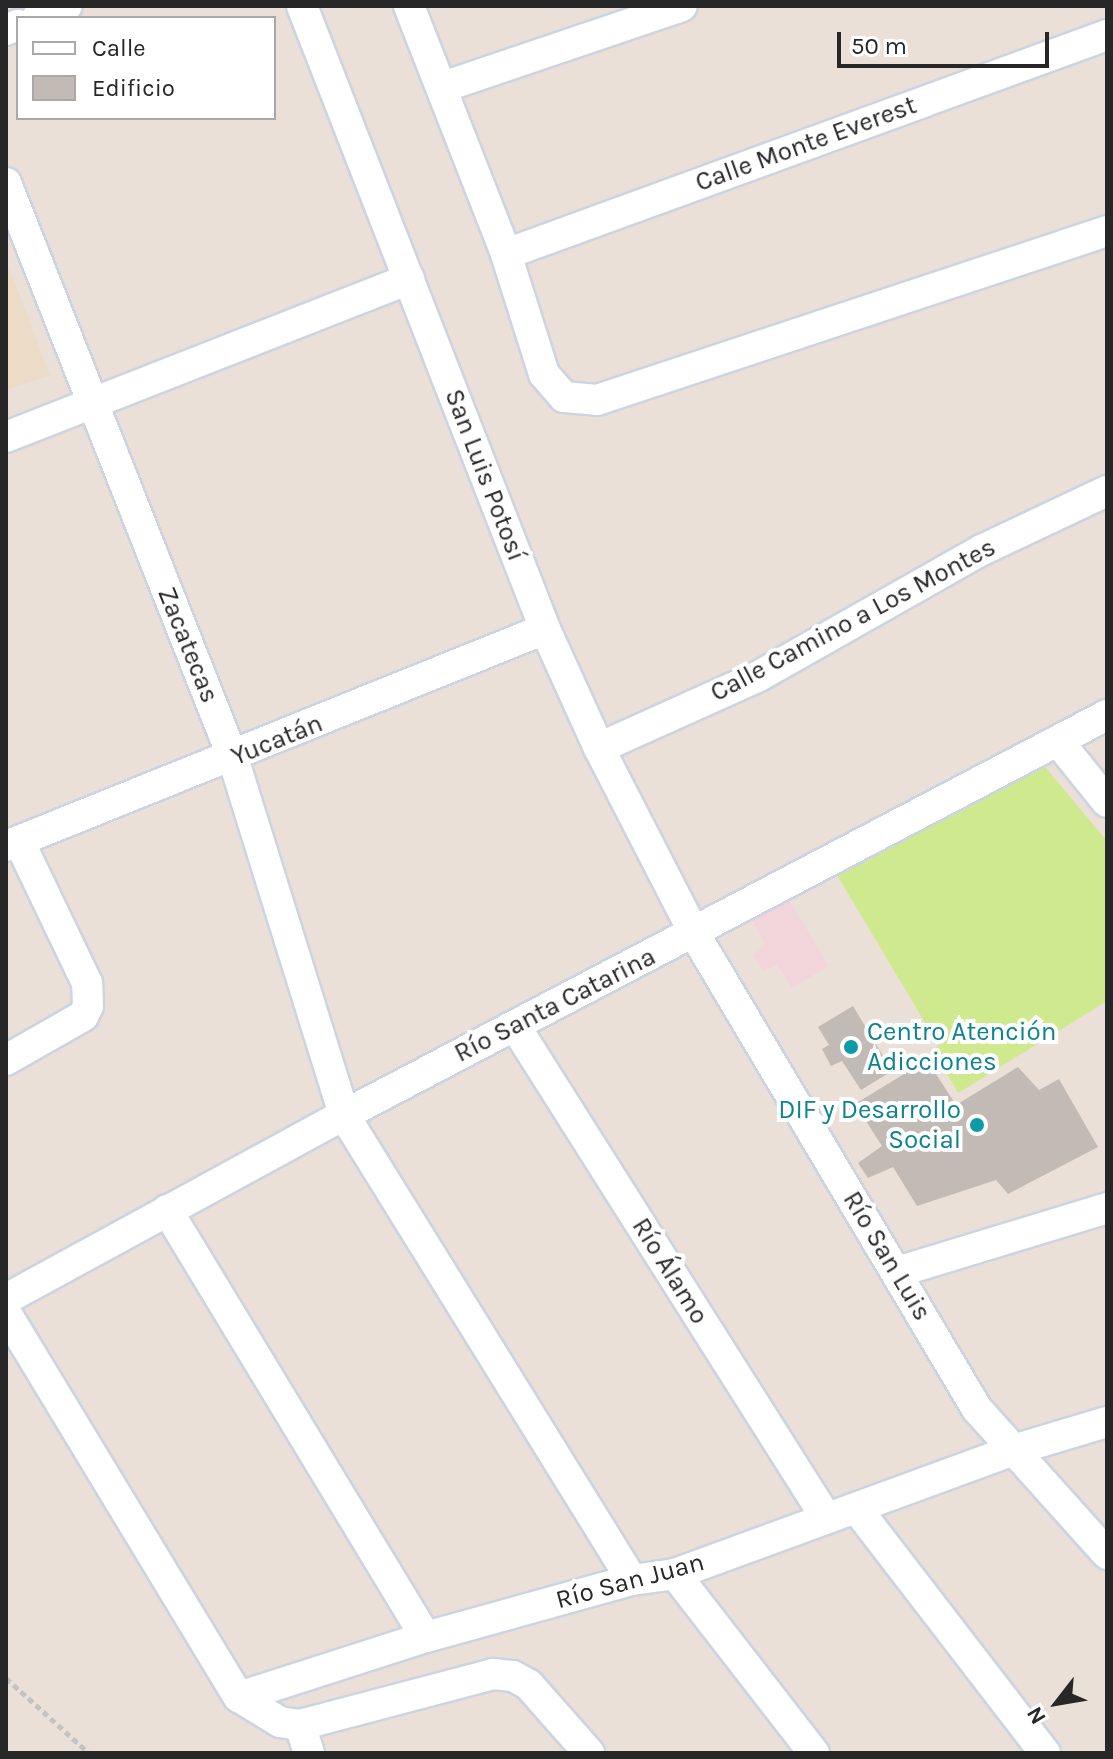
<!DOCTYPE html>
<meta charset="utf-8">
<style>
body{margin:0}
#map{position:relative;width:1113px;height:1759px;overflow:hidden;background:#eae0d8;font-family:Karla,sans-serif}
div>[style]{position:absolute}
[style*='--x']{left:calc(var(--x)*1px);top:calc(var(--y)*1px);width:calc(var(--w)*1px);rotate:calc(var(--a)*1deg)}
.education>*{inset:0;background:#ecdbc7}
.medical>*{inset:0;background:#f2d5da}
.pitch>*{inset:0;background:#cfe98f}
.building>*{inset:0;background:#c2bab5}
.path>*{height:5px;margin-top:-2.5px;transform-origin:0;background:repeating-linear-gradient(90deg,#c3c3c3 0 6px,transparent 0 10px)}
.roads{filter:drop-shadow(2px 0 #cdd4e1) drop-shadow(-2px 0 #cdd4e1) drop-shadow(0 2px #cdd4e1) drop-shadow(0 -2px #cdd4e1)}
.minor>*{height:30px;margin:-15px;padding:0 15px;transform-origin:15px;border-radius:15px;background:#fff}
.dots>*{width:22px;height:22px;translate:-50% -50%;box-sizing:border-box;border:4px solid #fff;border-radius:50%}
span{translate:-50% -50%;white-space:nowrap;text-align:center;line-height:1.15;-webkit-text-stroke:8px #fff;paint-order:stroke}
.street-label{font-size:26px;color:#272727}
.culture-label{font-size:26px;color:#0d838f}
.left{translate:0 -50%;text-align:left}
.right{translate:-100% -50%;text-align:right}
.frame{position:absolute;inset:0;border:8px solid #272727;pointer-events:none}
.legend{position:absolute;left:16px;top:16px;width:260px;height:104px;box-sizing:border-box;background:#fff;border:2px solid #a9a9a9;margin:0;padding:10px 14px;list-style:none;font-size:24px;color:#272727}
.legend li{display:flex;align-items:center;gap:16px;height:40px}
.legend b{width:40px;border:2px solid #a9a9a9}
.north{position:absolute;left:1017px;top:1663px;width:80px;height:80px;-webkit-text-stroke:6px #fff;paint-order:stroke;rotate:239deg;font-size:22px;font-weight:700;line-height:32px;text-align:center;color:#272727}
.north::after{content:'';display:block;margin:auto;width:28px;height:36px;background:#272727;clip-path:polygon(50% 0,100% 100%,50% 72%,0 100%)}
.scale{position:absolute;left:837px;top:32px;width:212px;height:36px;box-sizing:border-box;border:4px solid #272727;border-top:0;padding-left:10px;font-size:24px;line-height:28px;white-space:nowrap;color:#272727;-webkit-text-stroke:6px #fff;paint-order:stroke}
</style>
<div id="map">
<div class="education">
<div style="clip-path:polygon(6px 259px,50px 375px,6px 390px)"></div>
</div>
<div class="medical">
<div style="clip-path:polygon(790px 901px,829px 966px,792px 988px,777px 965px,763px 971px,753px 956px,765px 944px,752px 920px)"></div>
</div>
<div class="pitch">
<div style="clip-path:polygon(1041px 762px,1107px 841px,1107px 1001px,958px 1093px,933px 1050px,939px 1046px,834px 870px)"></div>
</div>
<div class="building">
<div style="clip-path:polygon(853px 1006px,892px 1071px,861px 1090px,842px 1061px,831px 1066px,822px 1049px,829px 1045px,818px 1027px)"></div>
<div style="clip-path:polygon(927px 1060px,956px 1105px,1018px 1067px,1039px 1090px,1059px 1079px,1098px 1147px,1008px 1194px,996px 1180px,917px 1206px,893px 1167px,868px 1178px,858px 1163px,882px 1146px,855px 1104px)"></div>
</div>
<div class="path">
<div style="--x:6;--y:1678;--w:112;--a:42.1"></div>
</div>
<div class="roads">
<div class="minor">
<div style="--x:302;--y:6;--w:669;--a:68.69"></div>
<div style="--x:545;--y:629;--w:131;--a:65.6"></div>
<div style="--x:599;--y:748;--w:208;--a:62.8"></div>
<div style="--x:694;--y:933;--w:554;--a:59.27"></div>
<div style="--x:977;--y:1409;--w:195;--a:48.1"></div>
<div style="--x:409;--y:6;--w:266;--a:68.6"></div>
<div style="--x:506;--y:254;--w:126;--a:72.4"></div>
<div style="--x:544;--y:374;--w:30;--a:49"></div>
<div style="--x:564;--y:397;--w:33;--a:5"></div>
<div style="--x:597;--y:400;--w:537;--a:-18.33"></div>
<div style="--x:37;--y:18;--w:32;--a:-22"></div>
<div style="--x:6;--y:30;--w:13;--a:-23"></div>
<div style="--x:443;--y:87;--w:252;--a:-18.7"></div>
<div style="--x:6;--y:183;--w:618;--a:68.46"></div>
<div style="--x:233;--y:758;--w:374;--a:72.7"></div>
<div style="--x:344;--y:1115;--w:547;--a:58.23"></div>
<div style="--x:506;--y:254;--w:640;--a:-20.02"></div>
<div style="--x:6;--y:437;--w:433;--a:-21.4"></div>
<div style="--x:1058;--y:741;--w:78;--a:51.2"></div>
<div style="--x:599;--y:748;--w:175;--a:-24.2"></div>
<div style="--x:759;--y:676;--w:256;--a:-29.5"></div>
<div style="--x:982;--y:550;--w:138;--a:-25.3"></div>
<div style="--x:6;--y:846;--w:581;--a:-21.93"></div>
<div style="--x:515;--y:1026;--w:580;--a:57.68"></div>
<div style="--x:6;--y:1060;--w:89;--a:-29.7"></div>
<div style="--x:83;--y:1016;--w:11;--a:-63"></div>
<div style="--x:88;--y:1006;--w:23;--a:-92"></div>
<div style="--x:87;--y:983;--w:157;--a:-115.6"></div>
<div style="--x:167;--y:1210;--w:499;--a:58.8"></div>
<div style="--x:897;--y:1272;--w:220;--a:-16.9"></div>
<div style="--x:6;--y:1299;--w:385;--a:-28.6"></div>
<div style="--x:344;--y:1115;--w:861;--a:-27.67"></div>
<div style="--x:6;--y:1313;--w:449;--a:58.8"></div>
<div style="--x:239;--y:1697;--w:48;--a:31.4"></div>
<div style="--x:280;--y:1722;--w:20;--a:9"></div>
<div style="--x:300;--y:1725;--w:200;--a:-14.8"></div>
<div style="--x:493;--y:1674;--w:20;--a:6"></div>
<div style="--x:513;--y:1676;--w:18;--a:29"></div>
<div style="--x:529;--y:1685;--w:91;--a:48.6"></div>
<div style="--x:857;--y:1509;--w:308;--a:52.4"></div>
<div style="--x:675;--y:1574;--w:227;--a:52.2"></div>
<div style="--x:239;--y:1697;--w:196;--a:-17.8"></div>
<div style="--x:426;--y:1637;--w:214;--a:-15.5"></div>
<div style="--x:632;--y:1580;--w:43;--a:-7.9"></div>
<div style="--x:675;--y:1574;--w:360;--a:-20.1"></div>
<div style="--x:1013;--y:1450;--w:98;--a:-16.6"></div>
<div style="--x:300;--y:1725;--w:29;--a:72"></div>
</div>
</div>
<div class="dots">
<div style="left:851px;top:1047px;background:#0f9aa8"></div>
<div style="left:977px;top:1125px;background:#0f9aa8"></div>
</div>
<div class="street-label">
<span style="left:806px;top:144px;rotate:-20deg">Calle Monte Everest</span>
<span style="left:485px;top:475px;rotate:69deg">San Luis Potosí</span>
<span style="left:853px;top:620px;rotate:-28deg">Calle Camino a Los Montes</span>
<span style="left:188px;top:645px;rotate:68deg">Zacatecas</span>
<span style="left:277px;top:740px;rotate:-22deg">Yucatán</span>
<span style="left:555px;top:1005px;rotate:-27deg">Río Santa Catarina</span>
<span style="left:887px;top:1256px;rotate:59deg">Río San Luis</span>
<span style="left:670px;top:1271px;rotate:58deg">Río Álamo</span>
<span style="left:630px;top:1581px;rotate:-15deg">Río San Juan</span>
</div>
<div class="culture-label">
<span class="left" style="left:867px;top:1047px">Centro Atención<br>Adicciones</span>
<span class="right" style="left:961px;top:1125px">DIF y Desarrollo<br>Social</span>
</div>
<div class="frame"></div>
<ul class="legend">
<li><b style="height:10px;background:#fff"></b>Calle</li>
<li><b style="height:22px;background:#c2bab5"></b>Edificio</li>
</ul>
<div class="north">N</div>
<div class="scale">50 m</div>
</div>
